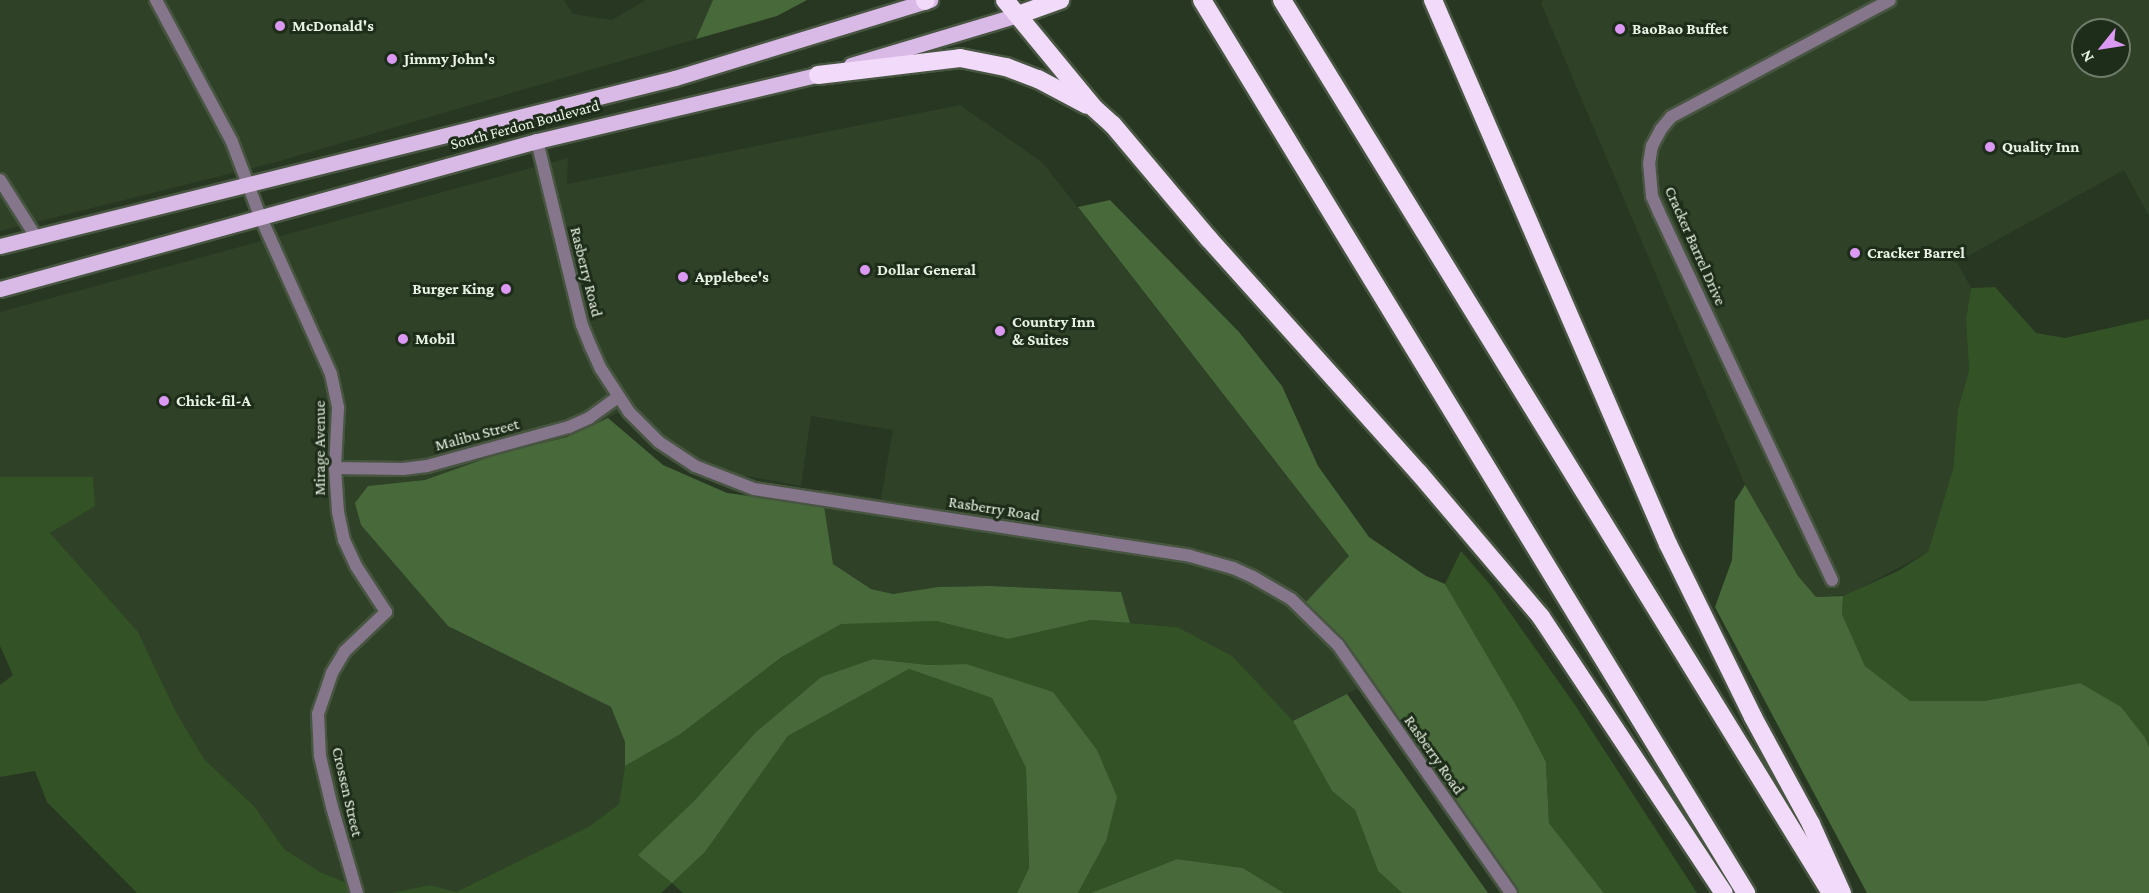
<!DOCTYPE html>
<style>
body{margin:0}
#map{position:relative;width:2149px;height:893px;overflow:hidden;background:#283722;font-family:"Crimson Pro",serif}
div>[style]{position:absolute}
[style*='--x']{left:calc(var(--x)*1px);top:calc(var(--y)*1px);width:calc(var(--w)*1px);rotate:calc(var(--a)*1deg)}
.built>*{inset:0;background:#2f4227}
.green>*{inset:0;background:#335226}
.forest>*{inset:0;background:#486a3b}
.roads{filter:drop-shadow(2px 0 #475541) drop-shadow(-2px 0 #475541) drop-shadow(0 2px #475541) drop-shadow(0 -2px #475541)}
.street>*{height:12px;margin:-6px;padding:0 6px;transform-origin:6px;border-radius:6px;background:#85768b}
.primary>*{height:15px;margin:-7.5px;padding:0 7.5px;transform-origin:7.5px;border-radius:7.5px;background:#d9b9e5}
.highway>*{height:18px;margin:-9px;padding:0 9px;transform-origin:9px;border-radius:9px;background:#f1dafa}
.dots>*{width:16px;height:16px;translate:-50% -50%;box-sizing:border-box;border:3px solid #1e2d19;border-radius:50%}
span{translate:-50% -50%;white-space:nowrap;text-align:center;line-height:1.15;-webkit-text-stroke:6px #1e2d19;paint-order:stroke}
.poi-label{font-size:16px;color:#e8f2e5;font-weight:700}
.left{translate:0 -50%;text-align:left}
.right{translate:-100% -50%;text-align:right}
.street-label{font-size:16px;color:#e8f2e5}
.north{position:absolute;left:2071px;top:18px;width:60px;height:60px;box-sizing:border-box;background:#1e2d19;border:2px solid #6f7c6b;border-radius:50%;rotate:240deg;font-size:16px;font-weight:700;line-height:24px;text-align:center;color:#e8f2e5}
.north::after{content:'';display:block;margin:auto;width:21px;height:27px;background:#dc99f4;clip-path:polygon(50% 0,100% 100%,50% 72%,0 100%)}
</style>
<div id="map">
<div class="built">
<div style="clip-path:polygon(0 0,564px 0,573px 14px,612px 20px,646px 0,713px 0,696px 39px,276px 162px,0 231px)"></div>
<div style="clip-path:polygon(evenodd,1543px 0,2149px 0,2149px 216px,2124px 170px,1957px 262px,1971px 288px,1966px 319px,1969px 371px,1958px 409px,1953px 469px,1928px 552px,1847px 595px,1816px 597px,1798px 576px,1745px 485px,1541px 3px,1543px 0,2083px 30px,2119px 30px,2119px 66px,2083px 66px,2083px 30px)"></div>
<div style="clip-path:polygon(960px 105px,1043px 163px,1349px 556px,1304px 604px,1363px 686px,1293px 721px,1177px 627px,1130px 623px,1121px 592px,989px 586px,938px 587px,893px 594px,871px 589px,833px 564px,821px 489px,881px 499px,893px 430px,811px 416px,801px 486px,725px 472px,690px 456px,645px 424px,620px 412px,567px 437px,498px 454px,425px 480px,368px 486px,361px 525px,448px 626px,611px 707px,625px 742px,625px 766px,619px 804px,590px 826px,456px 892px,430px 885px,391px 893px,355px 893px,352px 885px,320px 872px,284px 849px,254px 806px,204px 759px,176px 712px,138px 632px,50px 533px,94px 506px,93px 477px,0 477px,0 312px,568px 158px,567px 184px)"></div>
</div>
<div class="green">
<div style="clip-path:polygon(1995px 287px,2036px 333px,2065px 338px,2149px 319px,2149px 747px,2146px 739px,2080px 683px,1984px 701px,1910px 702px,1865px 666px,1842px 614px,1843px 596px,1898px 571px,1928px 552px,1953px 469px,1958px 409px,1969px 371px,1966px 319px,1971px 288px)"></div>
<div style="clip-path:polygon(0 477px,93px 477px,95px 506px,50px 533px,138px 632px,176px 712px,204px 759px,254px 806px,284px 849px,320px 872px,352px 885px,355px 893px,137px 893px,47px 802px,35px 771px,0 777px,0 685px,13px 675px,0 646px)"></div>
<div style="clip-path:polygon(1461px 551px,1492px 587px,1577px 708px,1697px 893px,1604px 893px,1549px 823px,1546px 762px,1445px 584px)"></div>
<div style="clip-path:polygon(1091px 620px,1177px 627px,1232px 656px,1293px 721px,1332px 791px,1355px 810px,1378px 871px,1402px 893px,1284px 893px,1243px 868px,1177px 859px,1091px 893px,1078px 893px,1106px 841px,966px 664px,929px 665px,873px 659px,821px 677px,756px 732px,695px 800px,639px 855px,672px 883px,705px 852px,788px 736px,909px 669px,992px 698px,1026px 768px,1029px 868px,1017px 893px,683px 893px,672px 883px,661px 893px,391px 893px,430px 885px,456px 892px,590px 826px,619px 804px,625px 766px,679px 735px,784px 656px,841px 623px,936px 621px,1008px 639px)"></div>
</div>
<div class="forest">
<div style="clip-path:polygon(713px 0,807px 0,777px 16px,696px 39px)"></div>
<div style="clip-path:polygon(1110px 200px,1239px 332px,1282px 386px,1318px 466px,1369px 537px,1426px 576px,1445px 584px,1517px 707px,1546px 762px,1549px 823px,1604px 893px,1511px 893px,1304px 604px,1349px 556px,1078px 207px)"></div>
<div style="clip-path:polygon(608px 418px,663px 465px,727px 493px,824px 506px,833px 564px,871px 589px,893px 594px,938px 587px,989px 586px,1121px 592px,1130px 623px,1091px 620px,1008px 639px,936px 621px,841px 624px,782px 657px,679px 735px,625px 766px,625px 742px,611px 707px,448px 626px,361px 525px,355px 503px,368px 486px,425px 480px,498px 454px,567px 437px)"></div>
<div style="clip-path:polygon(1745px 485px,1798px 576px,1816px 597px,1843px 596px,1842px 614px,1865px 666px,1910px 701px,1984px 701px,2080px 683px,2121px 707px,2146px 739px,2149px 747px,2149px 893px,1867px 893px,1715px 607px,1732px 560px,1735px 501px)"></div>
<div style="clip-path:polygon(873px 659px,929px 665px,966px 664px,1053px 692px,1097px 750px,1117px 797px,1106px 841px,1078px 893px,1017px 893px,1029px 868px,1026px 768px,992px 698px,909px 669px,788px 736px,705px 852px,672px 883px,638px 855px,695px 800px,756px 732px,821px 677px)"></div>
<div style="clip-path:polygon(1347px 694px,1488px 893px,1402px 893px,1378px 871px,1355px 810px,1332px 791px,1293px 721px)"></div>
<div style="clip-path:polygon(1177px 859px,1243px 868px,1284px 893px,1091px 893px)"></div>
</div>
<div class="roads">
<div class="street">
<div style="--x:156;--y:0;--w:161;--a:61.8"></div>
<div style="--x:232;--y:142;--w:79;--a:69.3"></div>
<div style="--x:260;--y:216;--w:173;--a:65.8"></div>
<div style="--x:331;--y:374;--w:35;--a:78"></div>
<div style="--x:338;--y:408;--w:60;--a:92.9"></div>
<div style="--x:335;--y:468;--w:44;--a:86.1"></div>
<div style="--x:338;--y:512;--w:29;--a:78"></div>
<div style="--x:344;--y:540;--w:29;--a:65"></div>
<div style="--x:356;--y:566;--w:55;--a:56.9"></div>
<div style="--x:386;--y:612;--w:57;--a:136.4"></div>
<div style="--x:345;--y:651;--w:26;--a:121"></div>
<div style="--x:332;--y:673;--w:43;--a:108.9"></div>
<div style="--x:318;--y:714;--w:42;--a:87.3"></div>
<div style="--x:320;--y:756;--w:52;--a:76.8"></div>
<div style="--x:332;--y:807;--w:90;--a:73.8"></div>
<div style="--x:537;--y:141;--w:189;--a:76.3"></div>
<div style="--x:582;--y:325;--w:24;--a:68"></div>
<div style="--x:591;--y:347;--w:24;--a:66"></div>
<div style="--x:601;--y:369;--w:51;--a:56.9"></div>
<div style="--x:629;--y:412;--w:42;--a:45"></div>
<div style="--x:659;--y:442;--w:43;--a:33.7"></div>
<div style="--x:695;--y:466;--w:63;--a:21.3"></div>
<div style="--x:754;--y:489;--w:441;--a:8.7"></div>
<div style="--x:1190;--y:556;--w:45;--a:15.6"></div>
<div style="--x:1233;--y:568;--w:22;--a:24"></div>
<div style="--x:1253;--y:577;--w:44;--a:30.1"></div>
<div style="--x:1291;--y:599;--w:66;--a:44.4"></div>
<div style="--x:1338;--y:645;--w:302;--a:55.1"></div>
<div style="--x:0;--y:180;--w:67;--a:57.7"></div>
<div style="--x:335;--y:468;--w:68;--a:0.8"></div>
<div style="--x:403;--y:469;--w:24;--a:-7"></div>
<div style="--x:427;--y:466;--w:147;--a:-15.4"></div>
<div style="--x:569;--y:427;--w:22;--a:-24"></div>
<div style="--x:589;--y:418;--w:36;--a:-36"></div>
<div style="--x:1832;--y:580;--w:407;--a:-115.2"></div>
<div style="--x:1659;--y:212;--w:17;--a:-114"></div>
<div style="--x:1652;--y:196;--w:32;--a:-95"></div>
<div style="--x:1649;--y:164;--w:18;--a:-81"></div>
<div style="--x:1652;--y:146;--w:19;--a:-62"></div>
<div style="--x:1661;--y:129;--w:16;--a:-50"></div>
<div style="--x:1671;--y:117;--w:248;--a:-28.1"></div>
</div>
<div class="primary">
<div style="--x:851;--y:65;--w:174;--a:-16.7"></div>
<div style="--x:0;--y:246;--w:696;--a:-13.98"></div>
<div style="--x:675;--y:78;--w:267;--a:-17"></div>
<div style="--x:0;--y:289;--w:557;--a:-15.41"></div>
<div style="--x:537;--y:141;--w:299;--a:-13.3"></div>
</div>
<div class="highway">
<div style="--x:1005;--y:0;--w:140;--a:50.5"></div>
<div style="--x:1094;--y:108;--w:25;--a:42"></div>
<div style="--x:1113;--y:125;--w:149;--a:49.9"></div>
<div style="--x:1209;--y:239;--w:314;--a:48.1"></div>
<div style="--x:1419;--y:473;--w:189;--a:49.7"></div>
<div style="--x:1541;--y:617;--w:331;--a:56.5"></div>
<div style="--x:1202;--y:0;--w:1046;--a:58.65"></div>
<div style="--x:1282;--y:0;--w:1048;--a:58.42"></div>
<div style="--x:1433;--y:0;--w:593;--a:66.64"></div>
<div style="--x:1668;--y:544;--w:193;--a:63.8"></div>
<div style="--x:1753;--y:717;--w:122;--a:61.5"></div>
<div style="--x:1811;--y:824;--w:76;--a:65.8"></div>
<div style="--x:925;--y:1;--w:1;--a:-45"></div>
<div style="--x:1018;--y:15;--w:45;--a:-19.7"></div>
<div style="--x:818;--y:75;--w:143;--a:-6.8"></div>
<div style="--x:960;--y:58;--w:47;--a:11.1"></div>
<div style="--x:1006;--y:67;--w:34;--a:21"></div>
<div style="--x:1038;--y:79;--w:55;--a:28"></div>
</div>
</div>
<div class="dots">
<div style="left:280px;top:26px;background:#dc99f4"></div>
<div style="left:1620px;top:29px;background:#dc99f4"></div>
<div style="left:392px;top:59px;background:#dc99f4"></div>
<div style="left:1990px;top:147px;background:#dc99f4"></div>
<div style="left:1855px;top:253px;background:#dc99f4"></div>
<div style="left:865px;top:270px;background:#dc99f4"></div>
<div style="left:683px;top:277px;background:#dc99f4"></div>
<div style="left:506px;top:289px;background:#dc99f4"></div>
<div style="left:1000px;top:331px;background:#dc99f4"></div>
<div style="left:403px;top:339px;background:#dc99f4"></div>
<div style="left:164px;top:401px;background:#dc99f4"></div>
</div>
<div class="poi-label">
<span class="left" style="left:292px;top:26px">McDonald's</span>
<span class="left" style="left:1632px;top:29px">BaoBao Buffet</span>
<span class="left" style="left:404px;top:59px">Jimmy John's</span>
<span class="left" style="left:2002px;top:147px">Quality Inn</span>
<span class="left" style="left:1867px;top:253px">Cracker Barrel</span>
<span class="left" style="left:877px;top:270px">Dollar General</span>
<span class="left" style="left:695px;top:277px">Applebee's</span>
<span class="right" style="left:494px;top:289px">Burger King</span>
<span class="left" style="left:1012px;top:331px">Country Inn<br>&amp; Suites</span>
<span class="left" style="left:415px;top:339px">Mobil</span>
<span class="left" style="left:176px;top:401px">Chick-fil-A</span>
</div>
<div class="street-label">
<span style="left:525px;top:125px;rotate:-15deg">South Ferdon Boulevard</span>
<span style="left:1695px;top:246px;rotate:66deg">Cracker Barrel Drive</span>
<span style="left:586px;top:272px;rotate:76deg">Rasberry Road</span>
<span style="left:477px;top:435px;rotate:-15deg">Malibu Street</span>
<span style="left:320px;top:448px;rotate:-90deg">Mirage Avenue</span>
<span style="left:994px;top:509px;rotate:9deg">Rasberry Road</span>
<span style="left:1434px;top:755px;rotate:55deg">Rasberry Road</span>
<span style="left:347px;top:792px;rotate:77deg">Crossen Street</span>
</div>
<div class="north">N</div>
</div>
